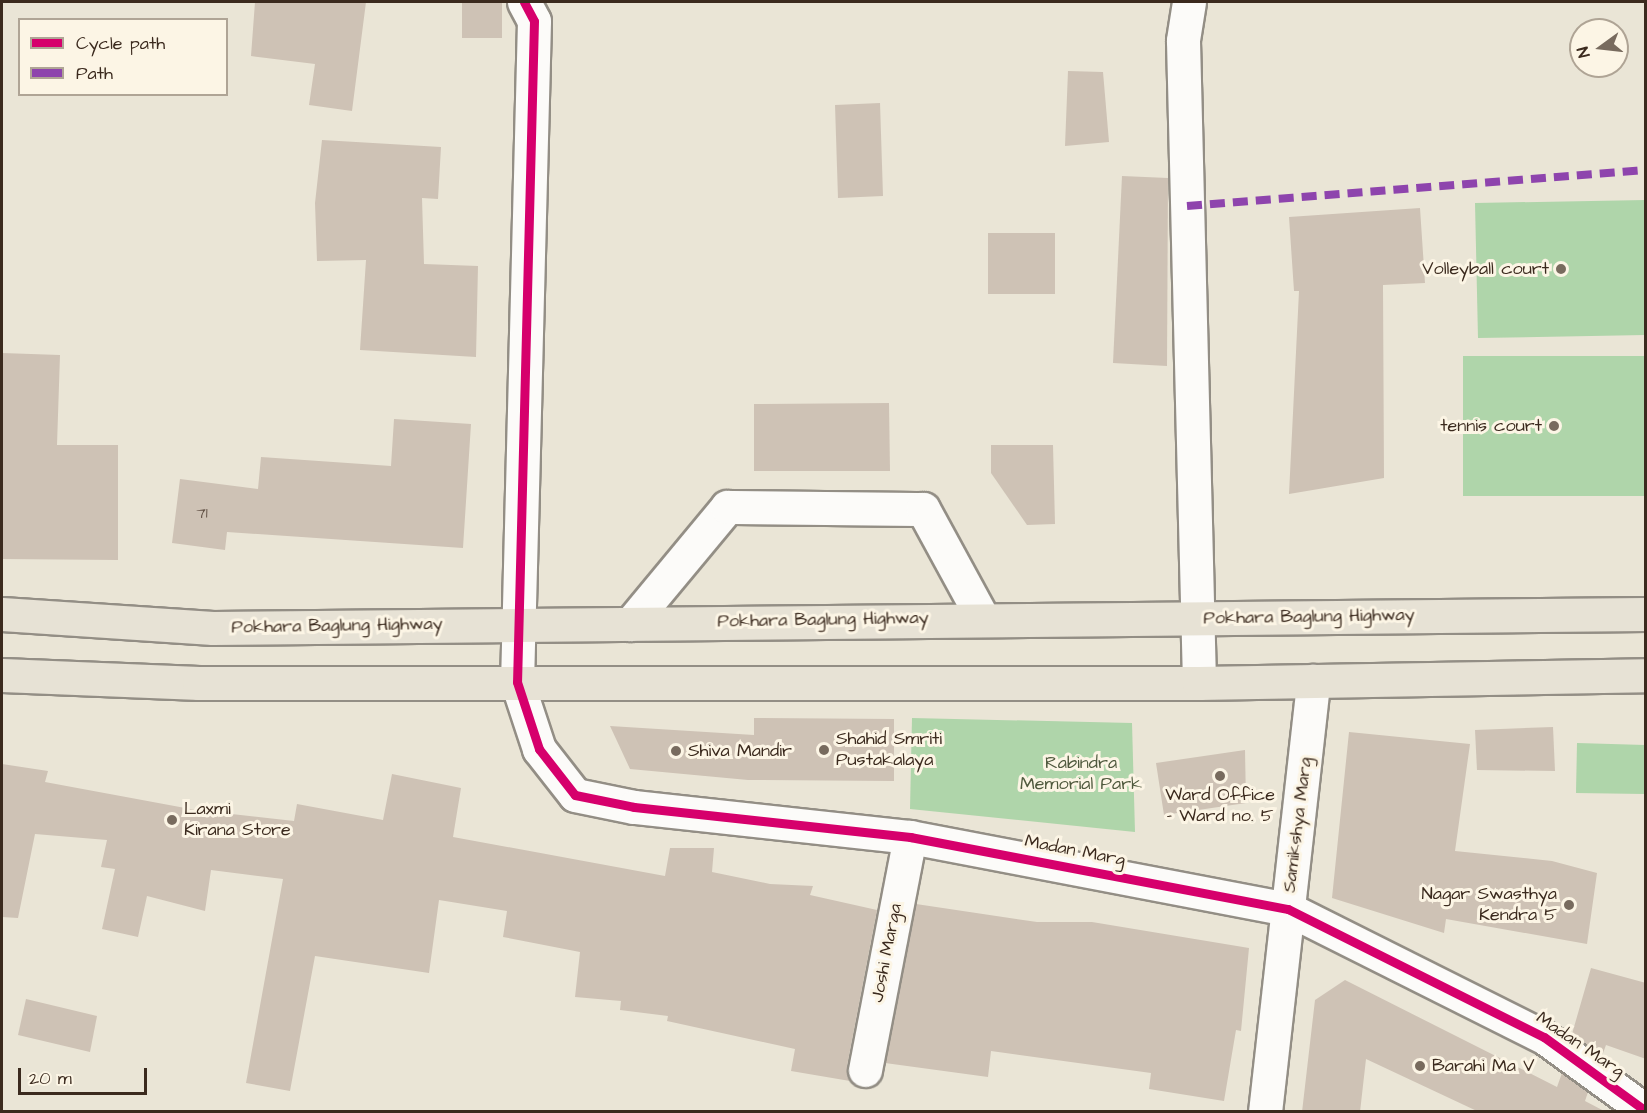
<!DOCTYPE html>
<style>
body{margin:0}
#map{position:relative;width:1647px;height:1113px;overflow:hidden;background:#eae5d6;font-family:"Architects Daughter",sans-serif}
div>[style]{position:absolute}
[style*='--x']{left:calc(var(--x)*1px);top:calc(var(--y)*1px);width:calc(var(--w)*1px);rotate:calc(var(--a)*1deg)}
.green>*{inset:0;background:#afd5aa}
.building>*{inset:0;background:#cec2b5}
.roads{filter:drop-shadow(2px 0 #938e85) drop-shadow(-2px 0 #938e85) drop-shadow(0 2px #938e85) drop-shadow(0 -2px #938e85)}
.minor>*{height:33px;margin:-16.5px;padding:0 16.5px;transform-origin:16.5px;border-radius:16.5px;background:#fcfbf9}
.highway>*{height:33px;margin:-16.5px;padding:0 16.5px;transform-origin:16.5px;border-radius:16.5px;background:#e7e2d5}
.quiet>*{height:8px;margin-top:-4px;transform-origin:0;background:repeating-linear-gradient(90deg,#8e44ad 0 15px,transparent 0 23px)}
.cycleway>*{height:9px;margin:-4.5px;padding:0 4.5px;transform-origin:4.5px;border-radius:4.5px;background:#d6006c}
.dots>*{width:16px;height:16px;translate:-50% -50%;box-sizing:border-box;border:3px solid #fcf5e5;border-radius:50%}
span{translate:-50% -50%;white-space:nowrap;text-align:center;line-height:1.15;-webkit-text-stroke:6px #fcf5e5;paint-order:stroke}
.number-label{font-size:15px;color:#605044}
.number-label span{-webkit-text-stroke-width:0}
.poi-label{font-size:18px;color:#3b2a1e}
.right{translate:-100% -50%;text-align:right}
.left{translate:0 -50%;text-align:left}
.street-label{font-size:18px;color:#3b2a1e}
.park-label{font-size:18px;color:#4f593d}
.frame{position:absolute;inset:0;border:3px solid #3b2a1e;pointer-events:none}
.legend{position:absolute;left:18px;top:18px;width:210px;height:78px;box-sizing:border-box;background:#fcf5e5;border:2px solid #afa495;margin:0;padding:8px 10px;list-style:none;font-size:18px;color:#3b2a1e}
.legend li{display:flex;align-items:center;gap:12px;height:30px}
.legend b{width:30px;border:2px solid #afa495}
.north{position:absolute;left:1569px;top:18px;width:60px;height:60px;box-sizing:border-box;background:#fcf5e5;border:2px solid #afa495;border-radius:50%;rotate:255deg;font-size:16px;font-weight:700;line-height:24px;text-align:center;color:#3b2a1e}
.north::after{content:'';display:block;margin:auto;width:21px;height:27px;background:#786b5e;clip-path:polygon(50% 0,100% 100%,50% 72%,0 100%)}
.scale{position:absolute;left:18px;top:1068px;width:129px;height:27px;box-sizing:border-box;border:3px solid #3b2a1e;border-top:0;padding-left:8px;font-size:18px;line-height:21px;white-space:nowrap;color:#3b2a1e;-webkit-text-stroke:4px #fcf5e5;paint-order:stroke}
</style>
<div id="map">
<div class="green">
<div style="clip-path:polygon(1645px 200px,1645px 335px,1478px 338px,1475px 203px)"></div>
<div style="clip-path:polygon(1463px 356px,1645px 356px,1645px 496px,1463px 496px)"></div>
<div style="clip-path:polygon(912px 718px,1132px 723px,1135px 832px,910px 809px)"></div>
<div style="clip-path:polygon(1577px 743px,1645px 745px,1644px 794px,1576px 793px)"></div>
</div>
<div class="building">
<div style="clip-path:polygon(255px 2px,366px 2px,352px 111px,309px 105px,315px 64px,251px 56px)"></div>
<div style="clip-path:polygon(462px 2px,502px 2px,502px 38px,462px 38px)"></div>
<div style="clip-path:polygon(1068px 71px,1103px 72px,1109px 142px,1065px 146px)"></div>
<div style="clip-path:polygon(880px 103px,883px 196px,838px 198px,835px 105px)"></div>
<div style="clip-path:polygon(322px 140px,441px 147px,438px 199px,422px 198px,424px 264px,478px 266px,476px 357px,360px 350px,366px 260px,317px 261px,315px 203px)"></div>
<div style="clip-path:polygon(1122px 176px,1168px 178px,1167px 366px,1113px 363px)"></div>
<div style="clip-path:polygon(1420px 208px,1425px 283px,1383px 285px,1384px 478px,1289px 494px,1299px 291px,1294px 291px,1289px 217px)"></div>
<div style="clip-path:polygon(988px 233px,1055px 233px,1055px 294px,988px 294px)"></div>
<div style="clip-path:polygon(2px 353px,60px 355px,57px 445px,118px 445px,118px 560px,2px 559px)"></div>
<div style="clip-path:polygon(889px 403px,890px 471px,754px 471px,754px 404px)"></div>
<div style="clip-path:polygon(394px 419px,471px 424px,463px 548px,227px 532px,225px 550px,172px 543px,180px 479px,258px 489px,261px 457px,391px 466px)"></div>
<div style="clip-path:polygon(991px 445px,1053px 445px,1055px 524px,1027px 525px,991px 473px)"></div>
<div style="clip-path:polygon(754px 718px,894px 719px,894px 781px,748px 780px,630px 769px,610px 726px,754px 735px)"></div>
<div style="clip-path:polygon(1553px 727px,1555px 771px,1477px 770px,1475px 730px)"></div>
<div style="clip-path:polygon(1349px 732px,1470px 744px,1455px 851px,1552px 861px,1597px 873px,1587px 944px,1446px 919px,1444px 933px,1332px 898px)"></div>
<div style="clip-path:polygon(1245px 750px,1246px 803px,1164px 815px,1156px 763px)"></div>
<div style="clip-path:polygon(2px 764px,48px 771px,45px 782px,196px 810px,294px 821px,297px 804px,383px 820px,392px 774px,461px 788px,453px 837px,665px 876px,670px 848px,714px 848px,712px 872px,770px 884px,813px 886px,810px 895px,877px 910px,847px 1066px,850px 1081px,791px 1071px,795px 1049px,667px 1021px,668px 1016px,620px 1010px,621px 1001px,575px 997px,580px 952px,503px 937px,507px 911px,439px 900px,429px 973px,315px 956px,290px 1091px,246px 1083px,283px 879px,211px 870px,205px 911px,147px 896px,138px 937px,102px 929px,115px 869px,101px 867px,107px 840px,35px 834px,18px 918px,2px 917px)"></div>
<div style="clip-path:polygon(916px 904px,1037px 922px,1092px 922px,1249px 948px,1241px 1031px,1236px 1030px,1224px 1101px,1149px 1089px,1151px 1073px,991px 1051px,988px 1077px,885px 1063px)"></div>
<div style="clip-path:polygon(1591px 968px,1646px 983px,1646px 1059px,1606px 1045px,1602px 1056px,1572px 1034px)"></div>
<div style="clip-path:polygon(1345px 980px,1557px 1087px,1562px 1073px,1588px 1092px,1585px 1101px,1606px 1112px,1479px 1112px,1366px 1059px,1360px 1112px,1302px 1112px,1315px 1000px)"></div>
<div style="clip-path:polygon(26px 999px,97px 1016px,90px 1052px,18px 1035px)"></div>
</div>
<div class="roads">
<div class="minor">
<div style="--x:524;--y:2;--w:21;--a:62"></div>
<div style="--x:534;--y:21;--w:661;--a:91.47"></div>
<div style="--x:517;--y:682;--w:71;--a:71.8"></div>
<div style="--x:539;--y:749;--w:58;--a:52"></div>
<div style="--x:575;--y:795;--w:60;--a:11.5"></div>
<div style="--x:634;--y:807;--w:278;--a:6.2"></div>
<div style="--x:910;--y:837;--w:385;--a:10.8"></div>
<div style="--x:1288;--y:909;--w:286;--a:26.6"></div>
<div style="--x:1544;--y:1037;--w:126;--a:36"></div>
<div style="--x:1189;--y:2;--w:39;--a:99"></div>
<div style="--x:1183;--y:41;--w:642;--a:88.57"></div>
<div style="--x:630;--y:624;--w:152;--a:-50.3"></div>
<div style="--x:727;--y:507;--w:196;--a:0.6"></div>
<div style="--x:923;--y:509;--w:123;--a:61.4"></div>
<div style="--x:865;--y:1070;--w:237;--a:-79.1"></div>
<div style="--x:1265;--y:1112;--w:434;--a:-83.6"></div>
</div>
<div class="highway">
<div style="--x:2;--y:614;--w:211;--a:3.8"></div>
<div style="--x:213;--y:628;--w:1433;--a:-0.56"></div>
<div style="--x:2;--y:675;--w:197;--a:2.3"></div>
<div style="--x:199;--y:683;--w:1000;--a:0"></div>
<div style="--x:1199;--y:683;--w:447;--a:-1"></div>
</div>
</div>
<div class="quiet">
<div style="--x:1187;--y:206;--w:460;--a:-4.5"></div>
</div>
<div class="cycleway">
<div style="--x:524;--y:2;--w:21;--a:62"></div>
<div style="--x:534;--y:21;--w:661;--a:91.47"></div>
<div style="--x:517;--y:682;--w:71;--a:71.8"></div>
<div style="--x:539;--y:749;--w:58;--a:52"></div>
<div style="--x:575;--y:795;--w:60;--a:11.5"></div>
<div style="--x:634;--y:807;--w:278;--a:6.2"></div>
<div style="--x:910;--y:837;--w:385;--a:10.8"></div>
<div style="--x:1288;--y:909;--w:286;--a:26.6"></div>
<div style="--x:1544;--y:1037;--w:126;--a:36"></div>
</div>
<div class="dots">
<div style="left:1561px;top:269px;background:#786b5e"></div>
<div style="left:1554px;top:426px;background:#786b5e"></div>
<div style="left:824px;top:750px;background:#786b5e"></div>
<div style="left:676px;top:751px;background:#786b5e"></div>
<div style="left:1220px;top:776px;background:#786b5e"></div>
<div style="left:172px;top:820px;background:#786b5e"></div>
<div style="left:1569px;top:905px;background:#786b5e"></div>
<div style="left:1420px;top:1066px;background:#786b5e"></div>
</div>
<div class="number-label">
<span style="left:202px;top:514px">71</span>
</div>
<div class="poi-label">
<span class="right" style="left:1549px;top:269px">Volleyball court</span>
<span class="right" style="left:1542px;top:426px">tennis court</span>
<span class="left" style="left:836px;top:750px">Shahid Smriti<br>Pustakalaya</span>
<span class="left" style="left:688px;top:751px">Shiva Mandir</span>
<span style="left:1220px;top:806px">Ward Office<br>- Ward no. 5</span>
<span class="left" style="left:184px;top:820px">Laxmi<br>Kirana Store</span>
<span class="right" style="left:1557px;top:905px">Nagar Swasthya<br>Kendra 5</span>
<span class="left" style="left:1432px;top:1066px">Barahi Ma V</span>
</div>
<div class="street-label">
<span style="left:1309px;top:617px;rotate:-1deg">Pokhara Baglung Highway</span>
<span style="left:823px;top:620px;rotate:-1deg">Pokhara Baglung Highway</span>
<span style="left:337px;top:626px;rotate:-1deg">Pokhara Baglung Highway</span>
<span style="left:1298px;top:825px;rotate:-83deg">Samikshya Marg</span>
<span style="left:1075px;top:851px;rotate:11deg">Madan Marg</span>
<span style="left:887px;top:953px;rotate:-79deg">Joshi Marga</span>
<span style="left:1580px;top:1045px;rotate:34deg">Madan Marg</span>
</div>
<div class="park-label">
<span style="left:1081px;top:774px">Rabindra<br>Memorial Park</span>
</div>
<div class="frame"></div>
<ul class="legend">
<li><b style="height:8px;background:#d6006c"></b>Cycle path</li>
<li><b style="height:8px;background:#8e44ad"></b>Path</li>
</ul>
<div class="north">N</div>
<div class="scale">20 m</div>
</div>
